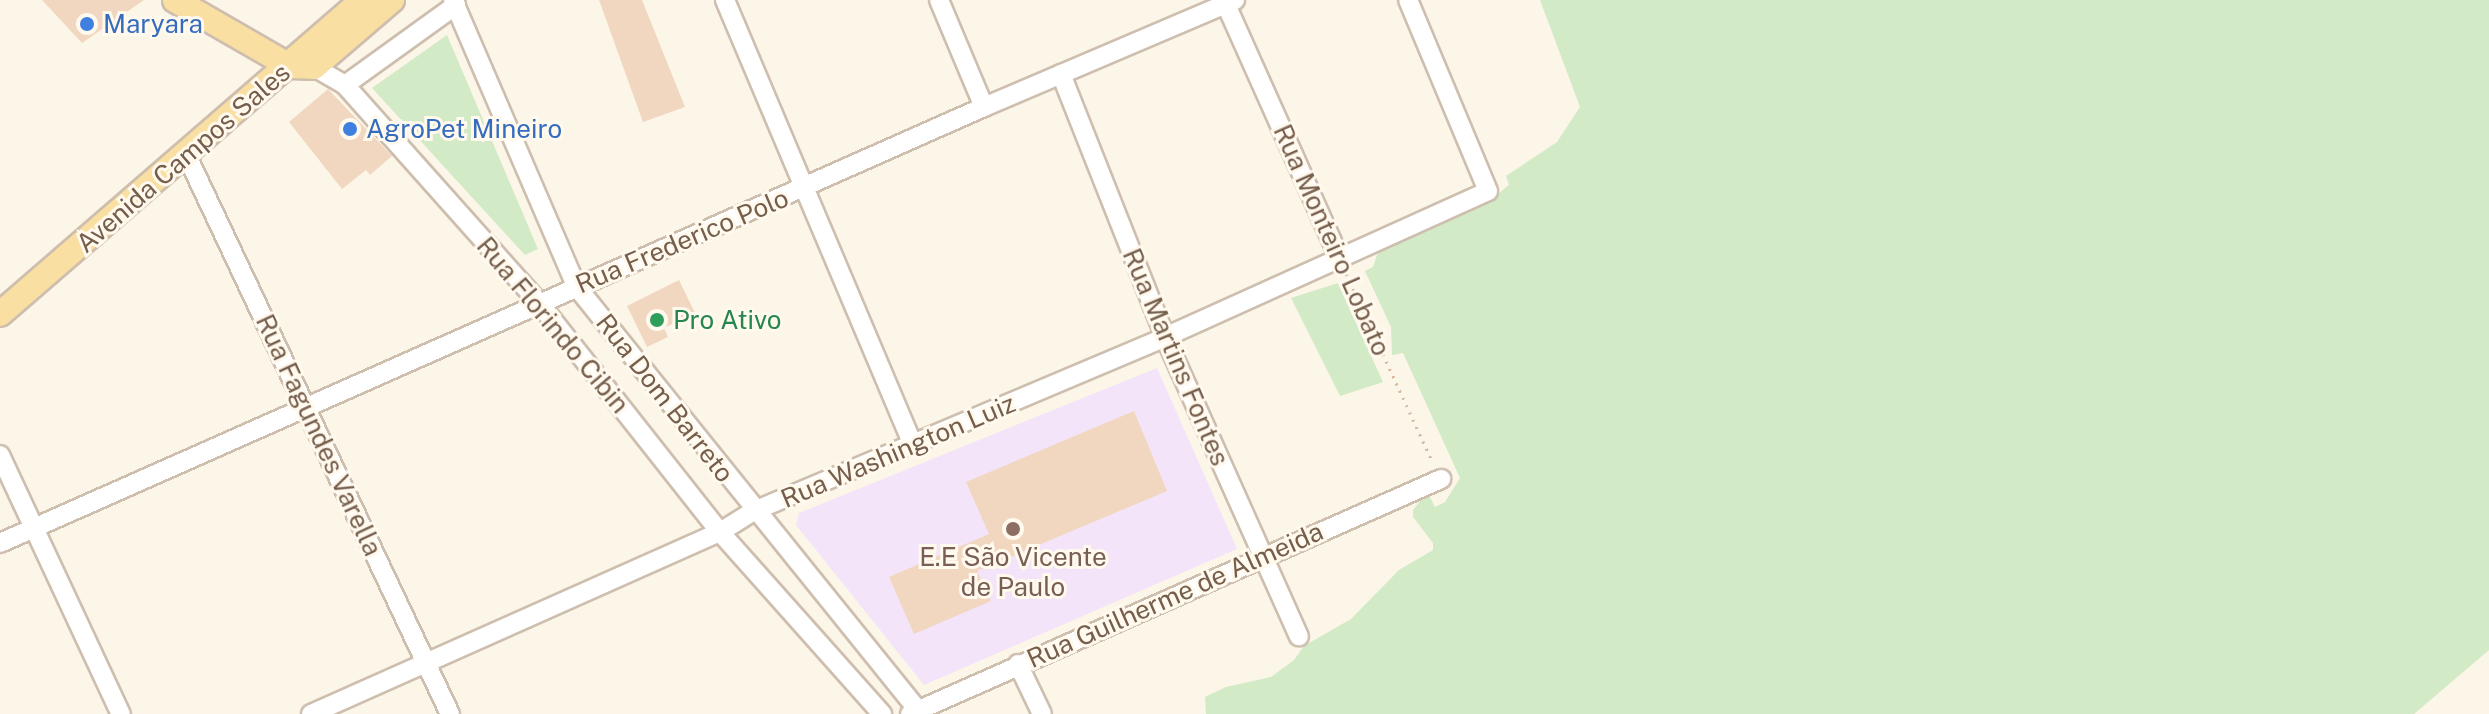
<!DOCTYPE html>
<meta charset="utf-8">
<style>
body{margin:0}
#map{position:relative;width:2489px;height:714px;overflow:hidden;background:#fcf6e8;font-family:"Public Sans",sans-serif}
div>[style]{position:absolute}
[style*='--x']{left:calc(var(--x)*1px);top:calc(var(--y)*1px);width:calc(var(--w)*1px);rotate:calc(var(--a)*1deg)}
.education>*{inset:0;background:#f3e4f9}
.green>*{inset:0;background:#d2eac6}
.building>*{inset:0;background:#f1d7c0}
.path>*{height:3px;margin-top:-1.5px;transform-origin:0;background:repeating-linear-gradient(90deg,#d6baa2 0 2px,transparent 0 8px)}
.roads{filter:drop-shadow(2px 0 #cebeae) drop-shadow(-2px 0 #cebeae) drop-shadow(0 2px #cebeae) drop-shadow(0 -2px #cebeae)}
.minor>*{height:18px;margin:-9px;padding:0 9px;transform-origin:9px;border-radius:9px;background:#fff}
.major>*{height:24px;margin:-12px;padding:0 12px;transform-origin:12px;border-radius:12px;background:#f9dfa2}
.dots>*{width:22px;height:22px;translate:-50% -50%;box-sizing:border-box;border:4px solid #fff9ee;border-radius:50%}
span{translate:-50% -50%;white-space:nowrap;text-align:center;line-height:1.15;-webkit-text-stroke:6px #fff9ee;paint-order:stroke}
.shop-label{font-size:26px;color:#366cbe}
.left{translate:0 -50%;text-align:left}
.street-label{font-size:26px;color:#765e4c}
.leisure-label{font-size:26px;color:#27864d}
.education-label{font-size:26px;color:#785e54}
</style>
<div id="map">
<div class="education">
<div style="clip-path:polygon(1157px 368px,1237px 549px,924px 685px,796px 525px,799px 513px)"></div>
</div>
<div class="green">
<div style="clip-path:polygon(1540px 0,2489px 0,2489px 650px,2414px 714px,1206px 714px,1205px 697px,1226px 687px,1271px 677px,1294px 660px,1304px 646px,1351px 619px,1399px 570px,1433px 550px,1433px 543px,1413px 517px,1413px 510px,1424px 496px,1430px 497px,1435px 507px,1445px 502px,1460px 478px,1403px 353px,1392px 355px,1391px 327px,1365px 271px,1373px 267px,1381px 243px,1494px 197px,1509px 185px,1506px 176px,1557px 142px,1580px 107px)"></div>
<div style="clip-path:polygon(447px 35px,538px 249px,525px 255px,372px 88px)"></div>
<div style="clip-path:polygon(1338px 283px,1383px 382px,1340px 396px,1291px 298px)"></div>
</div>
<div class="building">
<div style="clip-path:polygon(42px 0,144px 0,82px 43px)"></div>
<div style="clip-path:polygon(599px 0,642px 0,685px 107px,643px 122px)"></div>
<div style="clip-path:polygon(328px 89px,392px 156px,370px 175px,366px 170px,342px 189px,289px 122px)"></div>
<div style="clip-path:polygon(679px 280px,695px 313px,664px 328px,668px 337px,647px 347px,627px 306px)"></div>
<div style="clip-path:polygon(1134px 411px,1167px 491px,977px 571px,991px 601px,914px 634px,889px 577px,989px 534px,966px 482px)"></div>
</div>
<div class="path">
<div style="--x:1346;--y:274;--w:208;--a:65.3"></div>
</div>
<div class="roads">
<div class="minor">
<div style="--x:453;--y:0;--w:311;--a:66.7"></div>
<div style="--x:576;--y:286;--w:550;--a:51.13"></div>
<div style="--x:725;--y:0;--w:484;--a:67.1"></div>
<div style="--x:939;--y:0;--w:116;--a:67.2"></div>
<div style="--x:1224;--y:0;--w:284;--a:65.9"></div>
<div style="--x:314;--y:67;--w:36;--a:30"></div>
<div style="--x:345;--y:85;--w:292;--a:48.3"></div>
<div style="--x:539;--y:303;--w:292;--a:51.7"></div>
<div style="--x:720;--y:532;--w:244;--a:48.3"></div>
<div style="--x:1061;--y:74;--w:283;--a:68.4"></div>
<div style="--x:1165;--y:337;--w:328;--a:65.9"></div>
<div style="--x:345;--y:85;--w:137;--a:-35.8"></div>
<div style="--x:187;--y:156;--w:617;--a:64.76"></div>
<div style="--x:0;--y:455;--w:286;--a:65"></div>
<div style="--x:0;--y:543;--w:1076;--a:-23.9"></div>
<div style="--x:984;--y:107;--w:273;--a:-23.1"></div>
<div style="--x:1018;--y:664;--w:55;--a:64.4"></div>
<div style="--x:311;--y:714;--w:448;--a:-24"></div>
<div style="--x:720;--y:532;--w:40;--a:-32"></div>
<div style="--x:754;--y:511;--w:446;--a:-22.9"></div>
<div style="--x:1165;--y:337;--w:354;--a:-24.3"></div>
<div style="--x:1488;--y:191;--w:207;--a:-112.7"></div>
<div style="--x:910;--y:714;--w:581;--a:-23.87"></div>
</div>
<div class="major">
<div style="--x:175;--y:0;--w:133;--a:29.9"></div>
<div style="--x:290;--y:66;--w:24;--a:2"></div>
<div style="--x:314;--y:67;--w:103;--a:-40.7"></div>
<div style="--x:0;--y:314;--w:480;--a:-40.9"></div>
</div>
</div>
<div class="dots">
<div style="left:87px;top:24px;background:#3f7fe0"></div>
<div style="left:350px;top:129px;background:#3f7fe0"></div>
<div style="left:657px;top:320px;background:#2e9e5b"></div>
<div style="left:1013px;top:529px;background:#8d6e63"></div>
</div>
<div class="shop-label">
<span class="left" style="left:103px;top:24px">Maryara</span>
<span class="left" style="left:366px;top:129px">AgroPet Mineiro</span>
</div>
<div class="street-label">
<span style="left:183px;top:158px;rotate:-41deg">Avenida Campos Sales</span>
<span style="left:1332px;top:240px;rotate:66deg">Rua Monteiro Lobato</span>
<span style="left:682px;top:241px;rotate:-23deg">Rua Frederico Polo</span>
<span style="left:553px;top:325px;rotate:50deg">Rua Florindo Cibin</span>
<span style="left:1176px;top:357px;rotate:67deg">Rua Martins Fontes</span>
<span style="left:665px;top:398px;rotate:52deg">Rua Dom Barreto</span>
<span style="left:319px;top:435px;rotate:65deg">Rua Fagundes Varella</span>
<span style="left:898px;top:451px;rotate:-23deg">Rua Washington Luiz</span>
<span style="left:1175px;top:595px;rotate:-24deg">Rua Guilherme de Almeida</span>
</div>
<div class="leisure-label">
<span class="left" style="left:673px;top:320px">Pro Ativo</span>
</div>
<div class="education-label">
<span style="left:1013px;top:572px">E.E São Vicente<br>de Paulo</span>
</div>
</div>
